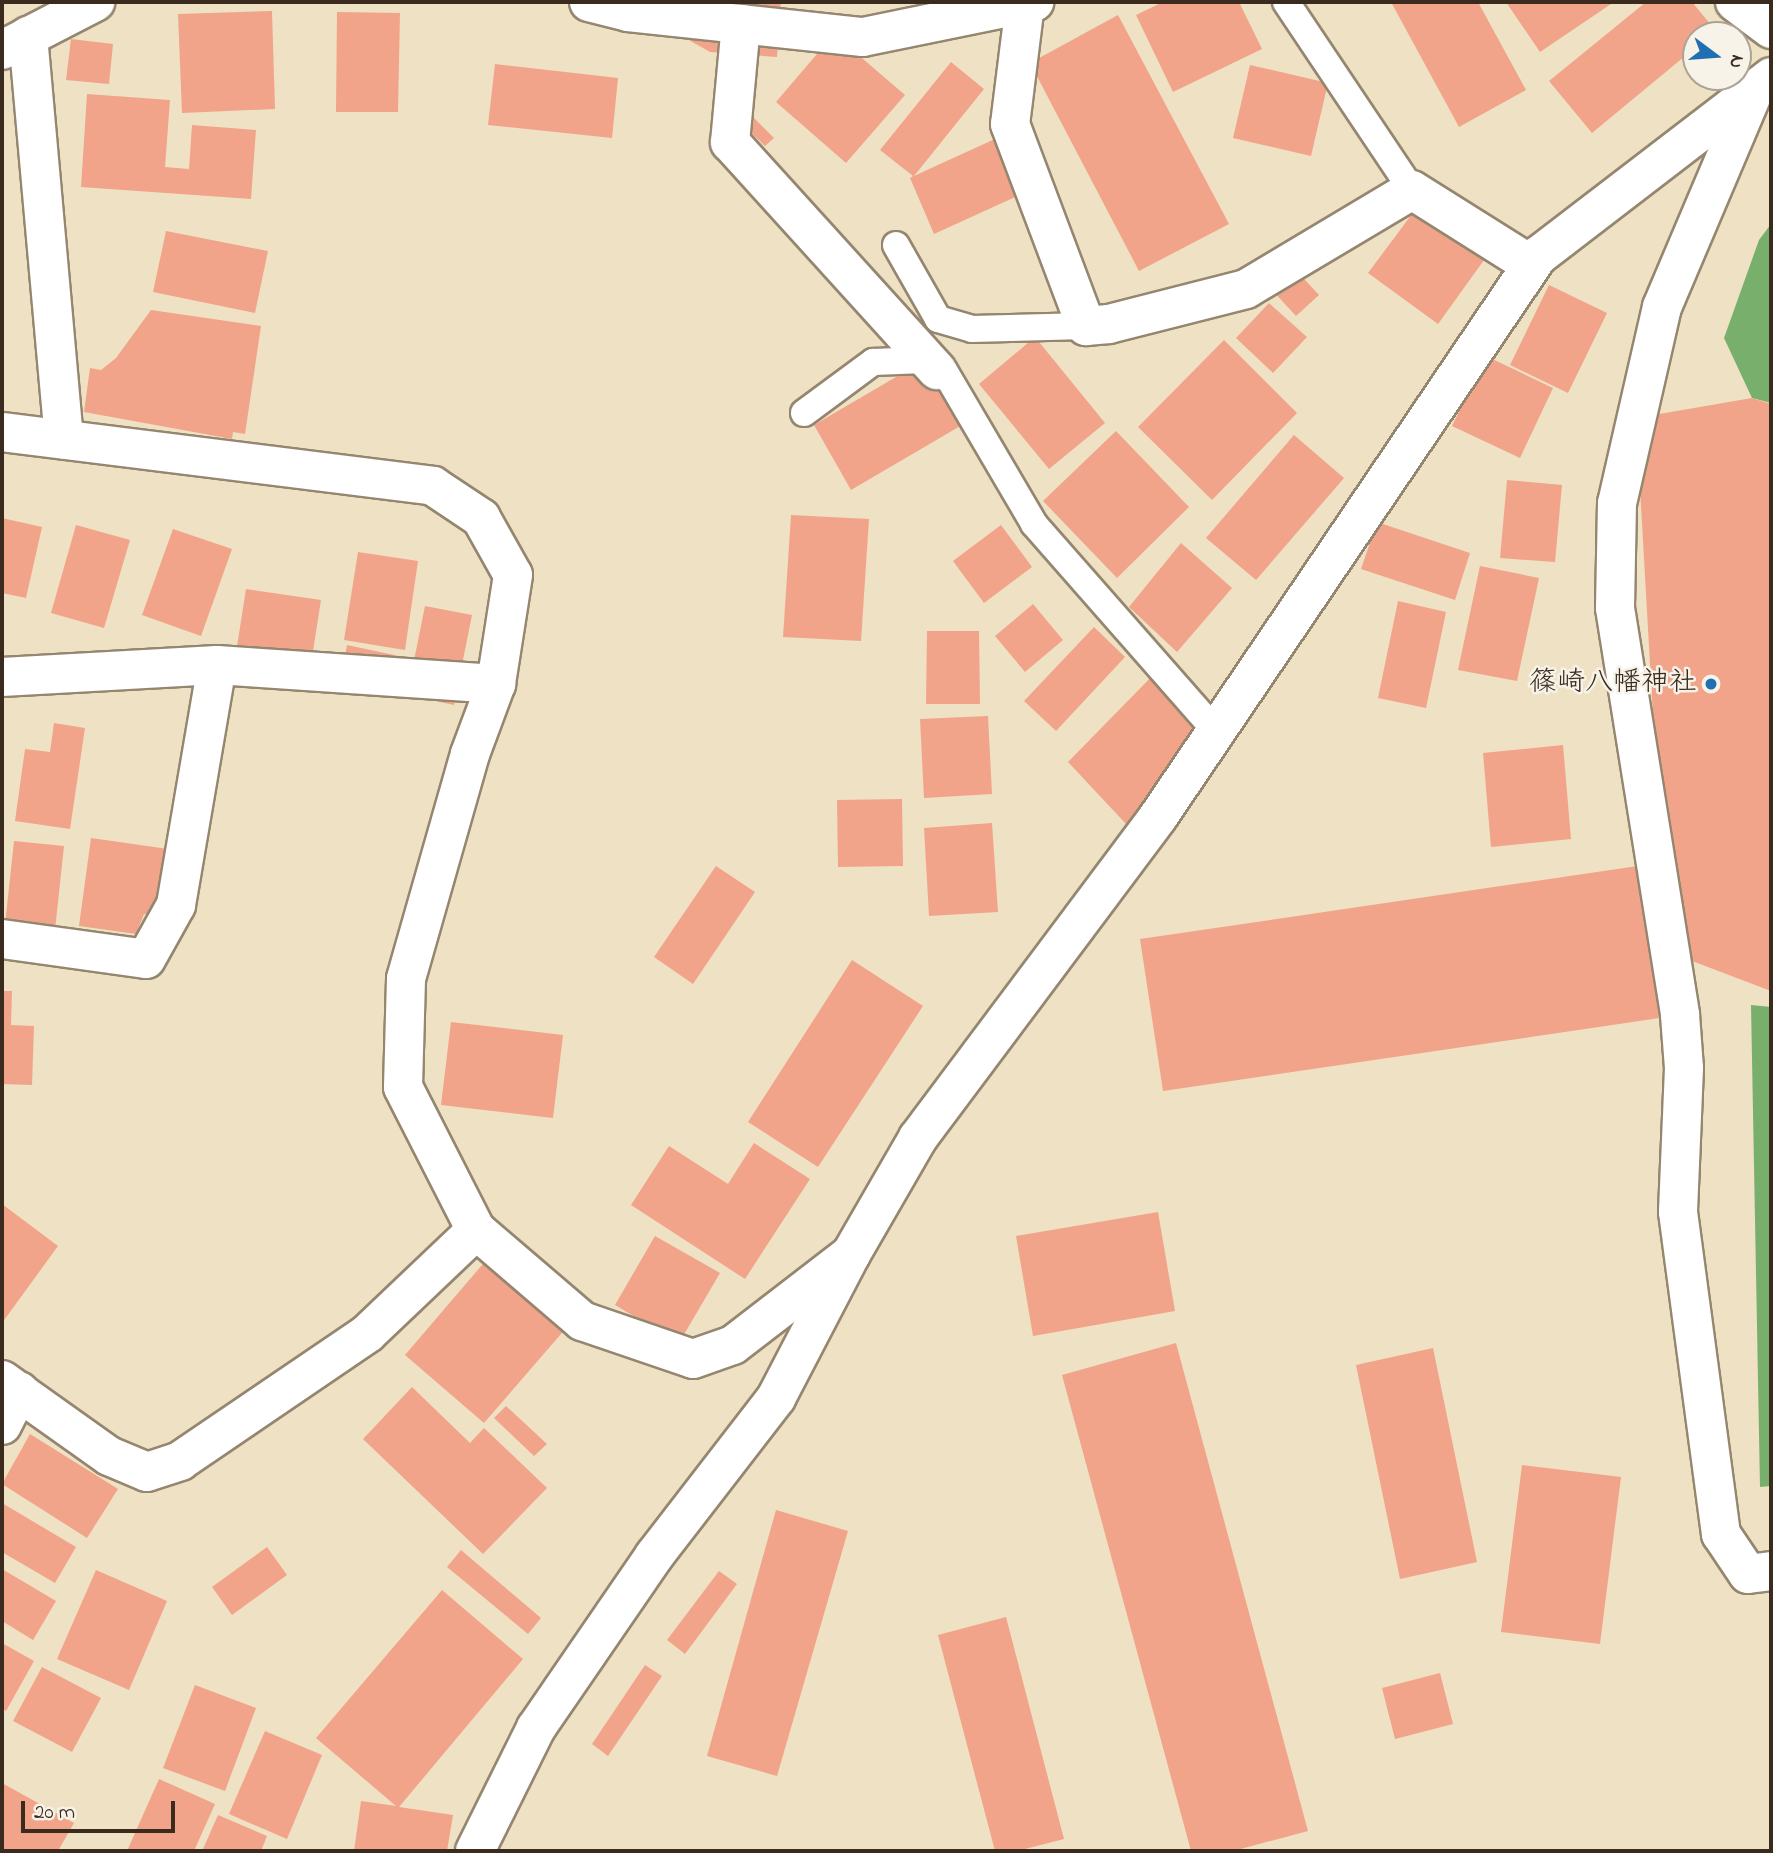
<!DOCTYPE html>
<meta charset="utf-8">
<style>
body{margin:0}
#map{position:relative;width:1773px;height:1853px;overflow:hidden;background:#efe1c3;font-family:"Indie Flower","Klee One",sans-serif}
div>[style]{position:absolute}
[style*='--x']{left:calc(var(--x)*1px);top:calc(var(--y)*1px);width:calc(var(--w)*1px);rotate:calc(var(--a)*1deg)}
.forest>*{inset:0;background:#79af6c}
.building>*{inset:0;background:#f1a489}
.roads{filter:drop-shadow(2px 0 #958670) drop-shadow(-2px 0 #958670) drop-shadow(0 2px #958670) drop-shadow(0 -2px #958670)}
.lane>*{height:26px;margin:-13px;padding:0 13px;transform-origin:13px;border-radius:13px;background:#fff}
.street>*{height:38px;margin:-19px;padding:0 19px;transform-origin:19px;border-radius:19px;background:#fff}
.secondary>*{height:38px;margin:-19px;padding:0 19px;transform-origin:19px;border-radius:19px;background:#fff}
.dots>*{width:19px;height:19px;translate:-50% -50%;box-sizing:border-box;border:4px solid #f7f3e8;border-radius:50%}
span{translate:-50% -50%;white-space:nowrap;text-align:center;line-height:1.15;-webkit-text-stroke:5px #f7f3e8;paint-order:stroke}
.poi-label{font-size:28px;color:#3b2a1e}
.right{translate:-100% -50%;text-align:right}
.frame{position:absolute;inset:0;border:4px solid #3b2a1e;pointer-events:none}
.north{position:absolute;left:1682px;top:21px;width:70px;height:70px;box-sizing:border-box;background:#f7f3e8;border:2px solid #aca397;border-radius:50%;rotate:106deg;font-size:19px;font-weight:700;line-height:28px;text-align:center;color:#3b2a1e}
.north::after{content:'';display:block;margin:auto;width:24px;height:32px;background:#1f6fb2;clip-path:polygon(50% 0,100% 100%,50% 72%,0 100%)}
.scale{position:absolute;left:21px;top:1801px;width:154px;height:32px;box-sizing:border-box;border:4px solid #3b2a1e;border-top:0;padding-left:9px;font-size:21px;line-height:24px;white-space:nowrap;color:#3b2a1e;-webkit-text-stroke:5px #f7f3e8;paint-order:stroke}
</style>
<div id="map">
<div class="forest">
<div style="clip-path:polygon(1771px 224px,1771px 403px,1752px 398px,1724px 338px,1759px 240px)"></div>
<div style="clip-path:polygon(1751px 1005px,1771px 1007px,1771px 1486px,1760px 1487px)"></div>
</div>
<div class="building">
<div style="clip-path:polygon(689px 2px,781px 2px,777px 57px,710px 52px,687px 39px)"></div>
<div style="clip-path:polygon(1163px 2px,1239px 2px,1262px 49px,1173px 92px,1136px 15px)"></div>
<div style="clip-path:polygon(1391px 2px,1478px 2px,1526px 90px,1459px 127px)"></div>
<div style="clip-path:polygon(1506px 2px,1614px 2px,1540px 52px)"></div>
<div style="clip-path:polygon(1646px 2px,1692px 2px,1716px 31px,1696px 35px,1696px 47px,1592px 133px,1549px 81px)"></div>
<div style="clip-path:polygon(272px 11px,275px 109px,182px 113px,178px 14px)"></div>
<div style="clip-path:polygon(337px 12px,400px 13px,398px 112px,336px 112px)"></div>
<div style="clip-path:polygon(1118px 15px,1229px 224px,1139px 271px,1030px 63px)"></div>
<div style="clip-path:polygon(834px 34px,905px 95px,846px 163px,776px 102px)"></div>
<div style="clip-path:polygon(71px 39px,113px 44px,109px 84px,66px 80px)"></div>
<div style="clip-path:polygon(951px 62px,984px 89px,914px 176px,997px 138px,1022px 194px,934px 234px,910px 178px,913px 176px,880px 150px)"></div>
<div style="clip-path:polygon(495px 64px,618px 78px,612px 138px,488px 125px)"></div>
<div style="clip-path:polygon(1250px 65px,1328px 83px,1311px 156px,1233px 138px)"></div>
<div style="clip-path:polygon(87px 94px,170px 100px,165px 167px,189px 169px,192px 125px,256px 130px,251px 199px,81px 187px)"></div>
<div style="clip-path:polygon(751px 115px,774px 138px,765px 146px,742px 124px)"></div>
<div style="clip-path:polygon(1415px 210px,1484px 260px,1438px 324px,1368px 273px)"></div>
<div style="clip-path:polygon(166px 231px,268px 251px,255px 313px,153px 292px)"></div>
<div style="clip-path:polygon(1294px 268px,1319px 295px,1296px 316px,1272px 290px)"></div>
<div style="clip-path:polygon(1549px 285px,1607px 313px,1568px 393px,1510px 365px)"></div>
<div style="clip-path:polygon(1269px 303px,1307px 337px,1273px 373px,1236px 338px)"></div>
<div style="clip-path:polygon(151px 310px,261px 326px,245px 434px,233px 432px,232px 439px,84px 412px,90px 368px,101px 370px,116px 358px)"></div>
<div style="clip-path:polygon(1035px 337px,1105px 423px,1049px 469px,979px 384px)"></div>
<div style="clip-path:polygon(1224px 340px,1297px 413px,1212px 500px,1138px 427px)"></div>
<div style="clip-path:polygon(1486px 356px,1553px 388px,1520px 458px,1452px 426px)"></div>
<div style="clip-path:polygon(925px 360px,962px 425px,851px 490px,814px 425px)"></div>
<div style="clip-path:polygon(1752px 398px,1771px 404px,1771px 991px,1671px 953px,1680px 1015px,1163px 1091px,1140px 939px,1658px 863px,1663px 892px,1636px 418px)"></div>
<div style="clip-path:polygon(1116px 431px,1189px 507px,1117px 578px,1043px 501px)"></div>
<div style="clip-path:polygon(1294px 435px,1344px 478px,1256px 580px,1206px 538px)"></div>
<div style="clip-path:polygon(1507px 480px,1562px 485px,1555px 562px,1500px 558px)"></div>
<div style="clip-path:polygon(791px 515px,869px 519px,861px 641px,783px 637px)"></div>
<div style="clip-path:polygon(2px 518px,42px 527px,26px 598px,2px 593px)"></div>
<div style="clip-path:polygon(1377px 522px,1470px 553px,1455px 600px,1361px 569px)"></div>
<div style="clip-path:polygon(76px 525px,130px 540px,104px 628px,51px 613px)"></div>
<div style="clip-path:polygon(1001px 525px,1032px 567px,984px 603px,953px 561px)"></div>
<div style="clip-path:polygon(173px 529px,232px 549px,201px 636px,142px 615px)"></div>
<div style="clip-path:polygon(1181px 543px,1232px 588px,1177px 652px,1129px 607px)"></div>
<div style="clip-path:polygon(358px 552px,418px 561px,405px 650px,344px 640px)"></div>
<div style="clip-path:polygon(1480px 566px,1539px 578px,1517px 681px,1458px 670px)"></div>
<div style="clip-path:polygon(246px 589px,321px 600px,308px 683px,233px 672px)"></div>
<div style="clip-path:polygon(1398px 601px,1446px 612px,1426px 708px,1378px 698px)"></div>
<div style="clip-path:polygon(1033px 604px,1063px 640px,1025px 672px,995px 636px)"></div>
<div style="clip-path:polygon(425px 606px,472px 615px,454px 705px,407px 695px)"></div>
<div style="clip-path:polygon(1094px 627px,1125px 657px,1056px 731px,1024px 701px)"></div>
<div style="clip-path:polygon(927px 631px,979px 631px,980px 704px,926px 704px)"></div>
<div style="clip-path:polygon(347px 645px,408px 658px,402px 686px,342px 674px)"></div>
<div style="clip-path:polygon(1160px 668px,1217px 732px,1141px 840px,1068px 762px)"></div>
<div style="clip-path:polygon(988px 716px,992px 794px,924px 798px,920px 719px)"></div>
<div style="clip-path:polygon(54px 723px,85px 728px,70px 829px,15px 821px,25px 749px,50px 752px)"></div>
<div style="clip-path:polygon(1563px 745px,1571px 839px,1491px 847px,1483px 753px)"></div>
<div style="clip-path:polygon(902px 799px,903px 866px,838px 867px,837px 800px)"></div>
<div style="clip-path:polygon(992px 823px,998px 912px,929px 916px,924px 828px)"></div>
<div style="clip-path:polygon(91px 838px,175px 850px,165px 917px,144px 914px,136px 934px,79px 926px)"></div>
<div style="clip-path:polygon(14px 841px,64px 846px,54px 939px,4px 934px)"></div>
<div style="clip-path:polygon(716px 866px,755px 892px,693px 984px,654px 957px)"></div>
<div style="clip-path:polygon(852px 960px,923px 1006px,818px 1167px,748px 1122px)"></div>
<div style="clip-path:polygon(2px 991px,12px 991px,11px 1025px,34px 1026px,32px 1085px,2px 1084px)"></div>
<div style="clip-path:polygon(451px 1022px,563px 1035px,553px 1118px,441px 1105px)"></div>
<div style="clip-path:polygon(754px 1143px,810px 1179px,745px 1279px,631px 1205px,669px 1146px,728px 1184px)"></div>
<div style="clip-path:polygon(2px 1204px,58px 1246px,2px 1323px)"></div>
<div style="clip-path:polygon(1158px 1212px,1175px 1311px,1033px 1336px,1016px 1236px)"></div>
<div style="clip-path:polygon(655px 1236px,720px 1273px,679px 1343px,615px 1305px)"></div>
<div style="clip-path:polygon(488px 1258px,567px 1327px,484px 1423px,405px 1355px)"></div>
<div style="clip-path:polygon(1176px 1343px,1308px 1831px,1233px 1851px,1191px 1851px,1062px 1375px)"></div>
<div style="clip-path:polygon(1433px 1348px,1477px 1562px,1400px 1579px,1356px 1365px)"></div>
<div style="clip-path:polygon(412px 1387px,470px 1443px,484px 1428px,547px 1488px,483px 1554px,363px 1439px)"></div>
<div style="clip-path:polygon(506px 1406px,547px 1444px,534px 1456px,494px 1418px)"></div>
<div style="clip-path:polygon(30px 1434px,118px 1489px,87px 1538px,2px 1484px)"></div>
<div style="clip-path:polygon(1522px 1465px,1621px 1477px,1600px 1644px,1501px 1632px)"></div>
<div style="clip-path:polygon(2px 1503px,76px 1547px,55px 1583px,2px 1552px)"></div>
<div style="clip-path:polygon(776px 1510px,848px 1531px,777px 1776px,707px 1756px)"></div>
<div style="clip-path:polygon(267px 1547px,287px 1575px,232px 1615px,212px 1587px)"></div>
<div style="clip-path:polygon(461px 1550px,541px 1618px,528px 1634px,447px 1567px)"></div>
<div style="clip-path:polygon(2px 1569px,56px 1601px,33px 1640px,2px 1621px)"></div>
<div style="clip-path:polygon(96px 1570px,167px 1601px,129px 1690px,57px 1659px)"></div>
<div style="clip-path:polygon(719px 1571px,737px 1584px,685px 1654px,667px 1640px)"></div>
<div style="clip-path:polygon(442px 1590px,523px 1659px,399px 1807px,453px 1815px,447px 1851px,354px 1851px,361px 1801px,396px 1806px,316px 1738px)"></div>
<div style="clip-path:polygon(1006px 1617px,1064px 1839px,1017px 1851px,995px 1851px,938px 1635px)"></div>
<div style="clip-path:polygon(2px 1643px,34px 1661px,6px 1711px,2px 1709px)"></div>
<div style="clip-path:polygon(645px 1665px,662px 1676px,608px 1756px,592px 1744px)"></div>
<div style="clip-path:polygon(42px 1667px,101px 1698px,72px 1752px,13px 1721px)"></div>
<div style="clip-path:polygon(1440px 1673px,1453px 1724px,1395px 1739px,1382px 1688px)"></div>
<div style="clip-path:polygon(195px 1685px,256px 1708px,225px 1791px,163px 1768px)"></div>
<div style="clip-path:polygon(265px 1731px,322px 1755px,287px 1839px,229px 1814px)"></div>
<div style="clip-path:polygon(159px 1779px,215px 1804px,194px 1851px,127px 1851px)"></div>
<div style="clip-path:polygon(2px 1783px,74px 1823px,58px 1851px,2px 1851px)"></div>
<div style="clip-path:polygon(218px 1815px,267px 1836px,261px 1851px,203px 1849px)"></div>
</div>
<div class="roads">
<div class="lane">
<div style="--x:1286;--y:2;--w:226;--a:56.2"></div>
<div style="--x:896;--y:245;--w:85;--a:60.4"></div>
<div style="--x:938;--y:319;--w:35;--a:16"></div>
<div style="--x:972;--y:329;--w:114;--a:-1.5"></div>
<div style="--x:804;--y:413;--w:86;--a:-36.5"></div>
<div style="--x:873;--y:362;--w:52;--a:-2.2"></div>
<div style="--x:925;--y:360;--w:23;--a:31"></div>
<div style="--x:945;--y:372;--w:176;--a:59.6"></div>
<div style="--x:1034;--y:524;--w:277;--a:48.7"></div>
</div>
<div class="street">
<div style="--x:589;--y:2;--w:40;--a:14.4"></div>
<div style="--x:628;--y:12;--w:236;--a:6.1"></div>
<div style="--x:863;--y:37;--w:175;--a:-11.6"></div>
<div style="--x:1735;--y:2;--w:45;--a:36.9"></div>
<div style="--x:1025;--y:4;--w:121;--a:97.1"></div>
<div style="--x:1010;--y:124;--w:216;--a:69.4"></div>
<div style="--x:1086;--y:326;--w:23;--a:-5"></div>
<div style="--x:1109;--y:324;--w:141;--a:-14.3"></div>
<div style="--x:1246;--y:289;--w:193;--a:-30.8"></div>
<div style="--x:1412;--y:190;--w:141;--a:32.2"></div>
<div style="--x:741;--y:24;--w:119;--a:95.3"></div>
<div style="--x:730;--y:142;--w:308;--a:47.8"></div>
<div style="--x:28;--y:36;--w:405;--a:84.9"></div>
<div style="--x:2;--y:50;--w:105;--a:-27.3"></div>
<div style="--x:1752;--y:95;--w:230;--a:113"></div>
<div style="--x:1662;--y:307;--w:201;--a:102.9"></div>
<div style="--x:1617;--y:503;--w:105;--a:91.1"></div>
<div style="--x:1615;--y:608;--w:412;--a:80.9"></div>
<div style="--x:1680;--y:1015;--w:53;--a:85.7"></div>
<div style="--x:1684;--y:1068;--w:144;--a:92.4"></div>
<div style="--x:1678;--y:1212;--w:325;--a:82.4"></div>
<div style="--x:1721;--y:1534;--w:48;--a:56"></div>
<div style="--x:1748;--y:1574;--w:23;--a:-7"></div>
<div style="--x:2;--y:432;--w:434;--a:7.1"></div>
<div style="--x:433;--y:486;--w:58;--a:33.7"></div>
<div style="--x:481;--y:518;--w:65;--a:60.7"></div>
<div style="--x:513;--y:575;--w:110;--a:98.9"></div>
<div style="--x:496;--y:684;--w:75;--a:110.4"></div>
<div style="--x:470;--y:754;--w:234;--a:105.9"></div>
<div style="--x:406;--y:979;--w:108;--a:91.6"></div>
<div style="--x:403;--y:1087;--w:161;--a:63"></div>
<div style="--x:476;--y:1230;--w:140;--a:40.6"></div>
<div style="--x:582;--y:1321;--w:117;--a:18.9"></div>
<div style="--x:693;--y:1359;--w:42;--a:-19.3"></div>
<div style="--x:733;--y:1345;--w:149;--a:-37.6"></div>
<div style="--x:2;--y:677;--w:215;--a:-3.2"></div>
<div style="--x:217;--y:665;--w:280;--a:3.9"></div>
<div style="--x:2;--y:939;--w:145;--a:7.9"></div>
<div style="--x:146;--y:959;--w:62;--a:-60.9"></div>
<div style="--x:176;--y:905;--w:243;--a:-80.3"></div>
<div style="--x:2;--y:1380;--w:131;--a:35.4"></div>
<div style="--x:109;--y:1456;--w:41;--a:22.8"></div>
<div style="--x:147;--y:1472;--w:35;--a:-18"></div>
<div style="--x:180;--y:1461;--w:227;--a:-34.2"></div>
<div style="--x:368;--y:1333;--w:149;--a:-43.6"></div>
<div style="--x:2;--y:1425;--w:38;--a:-63"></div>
</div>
<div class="secondary">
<div style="--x:475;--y:1851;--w:137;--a:-63.6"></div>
<div style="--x:536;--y:1728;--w:209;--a:-55.5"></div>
<div style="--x:654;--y:1556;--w:200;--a:-52.3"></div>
<div style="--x:776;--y:1398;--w:162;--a:-62.5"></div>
<div style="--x:851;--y:1254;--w:134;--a:-60"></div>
<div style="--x:918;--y:1138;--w:401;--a:-53.2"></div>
<div style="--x:1158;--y:817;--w:678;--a:-55.89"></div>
<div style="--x:1538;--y:256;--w:294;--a:-37.5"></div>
</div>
</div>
<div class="dots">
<div style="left:1711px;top:684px;background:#1f6fb2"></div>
</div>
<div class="poi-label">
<span class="right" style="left:1697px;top:684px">篠崎八幡神社</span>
</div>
<div class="frame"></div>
<div class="north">N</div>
<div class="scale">20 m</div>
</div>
